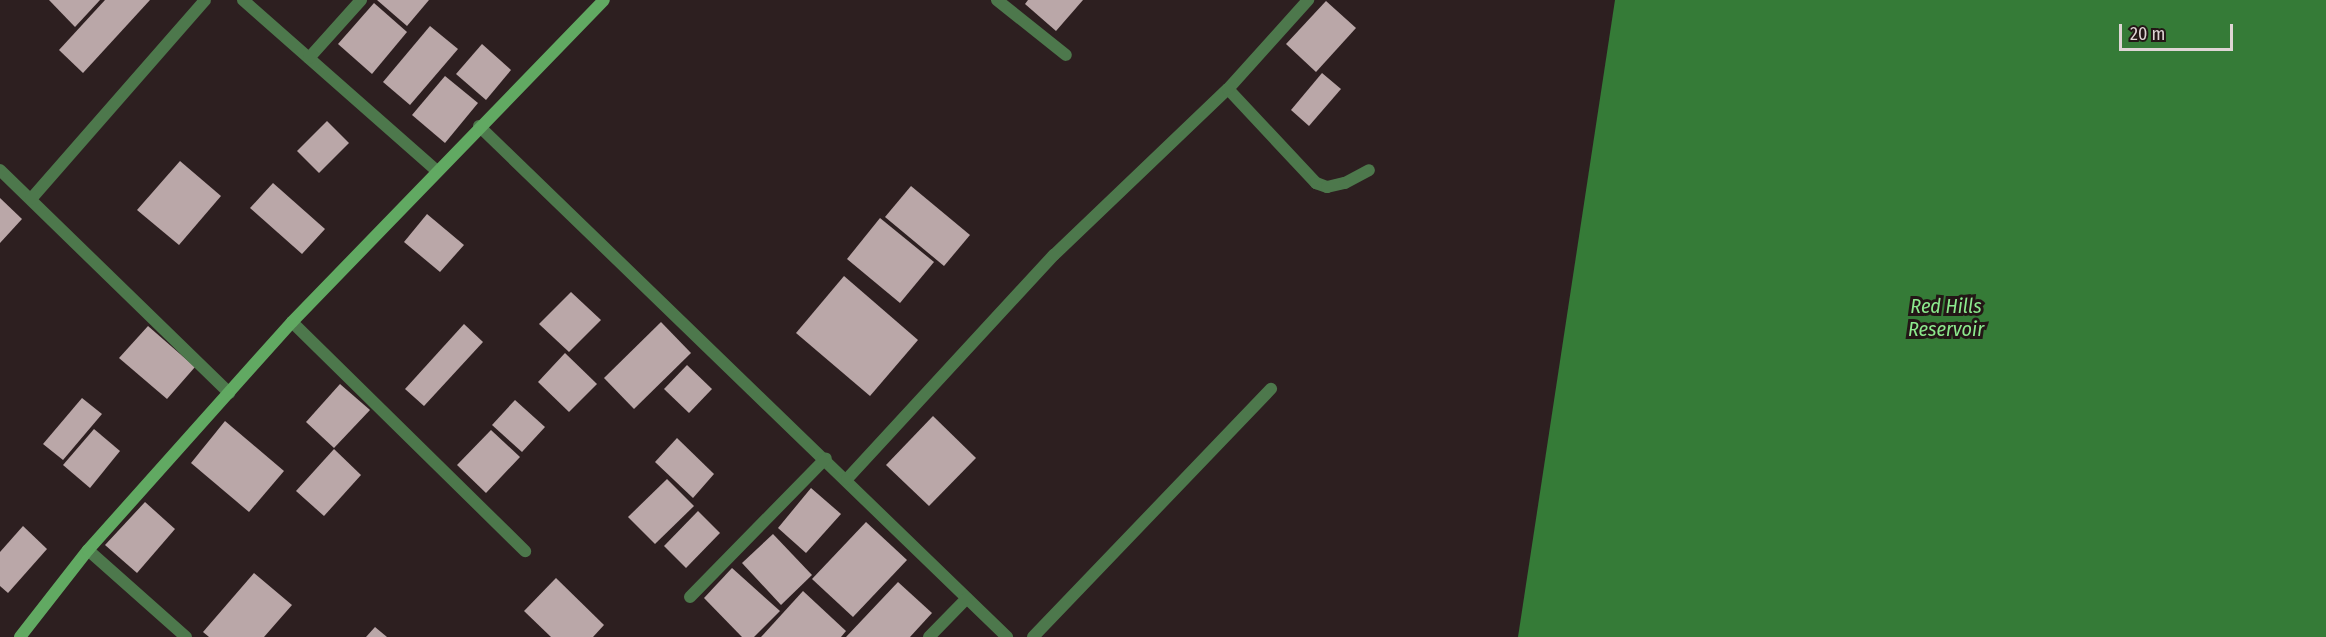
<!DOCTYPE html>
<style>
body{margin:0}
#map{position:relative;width:2326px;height:637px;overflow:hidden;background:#2d1f20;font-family:"Fira Sans Condensed",sans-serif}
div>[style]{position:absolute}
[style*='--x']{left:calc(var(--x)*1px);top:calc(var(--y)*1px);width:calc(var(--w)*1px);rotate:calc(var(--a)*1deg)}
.water>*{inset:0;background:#357b37}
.building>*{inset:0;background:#baa7a8}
.street>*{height:12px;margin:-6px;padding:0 6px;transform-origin:6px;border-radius:6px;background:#4d784c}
.secondary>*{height:12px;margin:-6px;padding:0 6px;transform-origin:6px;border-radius:6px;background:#61a962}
span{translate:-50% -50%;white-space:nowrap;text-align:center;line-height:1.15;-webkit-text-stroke:6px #231616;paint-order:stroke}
.water-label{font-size:20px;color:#8ce98d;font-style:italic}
.scale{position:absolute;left:2119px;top:24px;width:114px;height:27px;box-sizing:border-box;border:3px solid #dfd5d5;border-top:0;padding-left:8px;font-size:18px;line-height:21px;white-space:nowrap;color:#dfd5d5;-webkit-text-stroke:4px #231616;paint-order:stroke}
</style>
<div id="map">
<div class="water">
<div style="clip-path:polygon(1615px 0,2326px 0,2326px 637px,1518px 637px)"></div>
</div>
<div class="building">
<div style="clip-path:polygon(49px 0,100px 0,75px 27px)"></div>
<div style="clip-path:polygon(105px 0,150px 0,83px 73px,59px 50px)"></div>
<div style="clip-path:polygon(377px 0,429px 0,407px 26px)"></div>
<div style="clip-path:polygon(1028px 0,1083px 0,1056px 31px,1025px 4px)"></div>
<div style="clip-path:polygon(1326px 1px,1356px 28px,1316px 72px,1286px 44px)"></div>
<div style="clip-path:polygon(374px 3px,407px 32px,372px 74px,338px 44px)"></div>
<div style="clip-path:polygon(430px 26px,458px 49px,410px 105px,383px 82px)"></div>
<div style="clip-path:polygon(482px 44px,511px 70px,486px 100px,456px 74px)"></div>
<div style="clip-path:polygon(1322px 73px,1341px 89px,1309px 126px,1291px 110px)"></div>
<div style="clip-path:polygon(445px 76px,478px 103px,445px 143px,412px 115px)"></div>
<div style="clip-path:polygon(327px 121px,349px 143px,319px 173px,297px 151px)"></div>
<div style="clip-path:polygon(180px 161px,221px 196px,179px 245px,137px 210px)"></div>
<div style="clip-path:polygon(273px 183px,325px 229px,302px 254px,250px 208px)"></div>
<div style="clip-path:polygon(911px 186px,970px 235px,944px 266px,885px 217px)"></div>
<div style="clip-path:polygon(0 198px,22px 219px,0 243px)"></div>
<div style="clip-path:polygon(427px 214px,464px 245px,440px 272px,404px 242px)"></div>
<div style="clip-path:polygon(880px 218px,934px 262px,900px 303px,847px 259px)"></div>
<div style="clip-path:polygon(844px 276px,918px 340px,870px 396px,796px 333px)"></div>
<div style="clip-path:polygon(571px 292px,601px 320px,569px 352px,539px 324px)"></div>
<div style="clip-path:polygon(661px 322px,691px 353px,634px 409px,604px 378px)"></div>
<div style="clip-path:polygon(464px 324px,483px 342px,424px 406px,405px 389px)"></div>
<div style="clip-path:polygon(148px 326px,195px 367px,167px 399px,119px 358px)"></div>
<div style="clip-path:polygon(565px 353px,597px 384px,569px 412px,538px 382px)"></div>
<div style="clip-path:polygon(687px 365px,712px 389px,689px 413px,664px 389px)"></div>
<div style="clip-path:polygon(340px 384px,370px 410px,334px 448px,306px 422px)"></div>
<div style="clip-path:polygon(82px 398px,102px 414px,63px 460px,43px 444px)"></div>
<div style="clip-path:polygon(515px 400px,545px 427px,522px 452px,492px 425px)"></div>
<div style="clip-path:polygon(933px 416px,976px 458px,929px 506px,886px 465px)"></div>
<div style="clip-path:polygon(225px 421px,284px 471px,249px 512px,191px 463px)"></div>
<div style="clip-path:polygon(94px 429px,120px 451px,90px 488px,63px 465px)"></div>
<div style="clip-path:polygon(491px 430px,520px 457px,486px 493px,457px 465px)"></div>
<div style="clip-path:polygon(677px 438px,714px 474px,693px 498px,655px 462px)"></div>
<div style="clip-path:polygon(334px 449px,361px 475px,324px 516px,296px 491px)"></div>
<div style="clip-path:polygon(667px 479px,694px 506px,655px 544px,628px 517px)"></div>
<div style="clip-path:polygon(811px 488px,841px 514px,806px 553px,778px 528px)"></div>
<div style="clip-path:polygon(145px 502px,175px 529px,137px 573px,105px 545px)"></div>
<div style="clip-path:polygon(698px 511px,720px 533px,686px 568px,664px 546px)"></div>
<div style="clip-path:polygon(866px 522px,907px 560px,853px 617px,812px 579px)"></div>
<div style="clip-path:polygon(23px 526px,47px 549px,8px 593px,0 586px,0 552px)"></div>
<div style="clip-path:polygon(773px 534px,812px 575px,781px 605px,742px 563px)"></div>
<div style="clip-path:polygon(732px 568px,780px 611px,754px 637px,742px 637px,704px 598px)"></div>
<div style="clip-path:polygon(254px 573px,292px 605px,264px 637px,209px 637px,203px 632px)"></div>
<div style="clip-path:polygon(556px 578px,604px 625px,593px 637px,551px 637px,524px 611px)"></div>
<div style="clip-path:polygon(898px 582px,932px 613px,910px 637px,846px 637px)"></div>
<div style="clip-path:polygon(803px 591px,846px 631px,841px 637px,761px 637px)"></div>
<div style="clip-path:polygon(375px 627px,387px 637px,366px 637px)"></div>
</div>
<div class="street">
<div style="--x:243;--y:0;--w:256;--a:41.4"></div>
<div style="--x:997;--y:0;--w:88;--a:38.6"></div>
<div style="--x:309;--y:58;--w:78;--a:-48.1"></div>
<div style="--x:1228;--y:89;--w:129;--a:46.9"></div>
<div style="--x:1316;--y:183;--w:12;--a:20"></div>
<div style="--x:1327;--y:187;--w:18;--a:-13"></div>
<div style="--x:1345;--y:183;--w:27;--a:-28"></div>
<div style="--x:479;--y:126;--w:735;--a:44.06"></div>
<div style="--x:0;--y:170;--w:320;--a:44.2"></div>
<div style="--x:31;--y:199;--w:264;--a:-48.8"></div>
<div style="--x:292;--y:322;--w:327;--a:44.5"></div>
<div style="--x:847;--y:479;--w:305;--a:-47.3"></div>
<div style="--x:1054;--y:255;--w:240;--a:-43.7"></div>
<div style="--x:1228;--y:89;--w:120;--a:-48"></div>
<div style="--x:88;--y:550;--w:131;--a:41.6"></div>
<div style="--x:690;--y:597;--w:194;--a:-45.6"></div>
<div style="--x:929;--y:637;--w:54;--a:-45.7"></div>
<div style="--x:1033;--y:637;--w:344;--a:-46.2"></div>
</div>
<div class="secondary">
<div style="--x:20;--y:637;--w:110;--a:-52"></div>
<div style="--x:88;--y:550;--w:306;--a:-48.2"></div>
<div style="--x:292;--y:322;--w:448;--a:-45.9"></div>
</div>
<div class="water-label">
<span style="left:1946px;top:318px">Red Hills<br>Reservoir</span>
</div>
<div class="scale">20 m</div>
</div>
